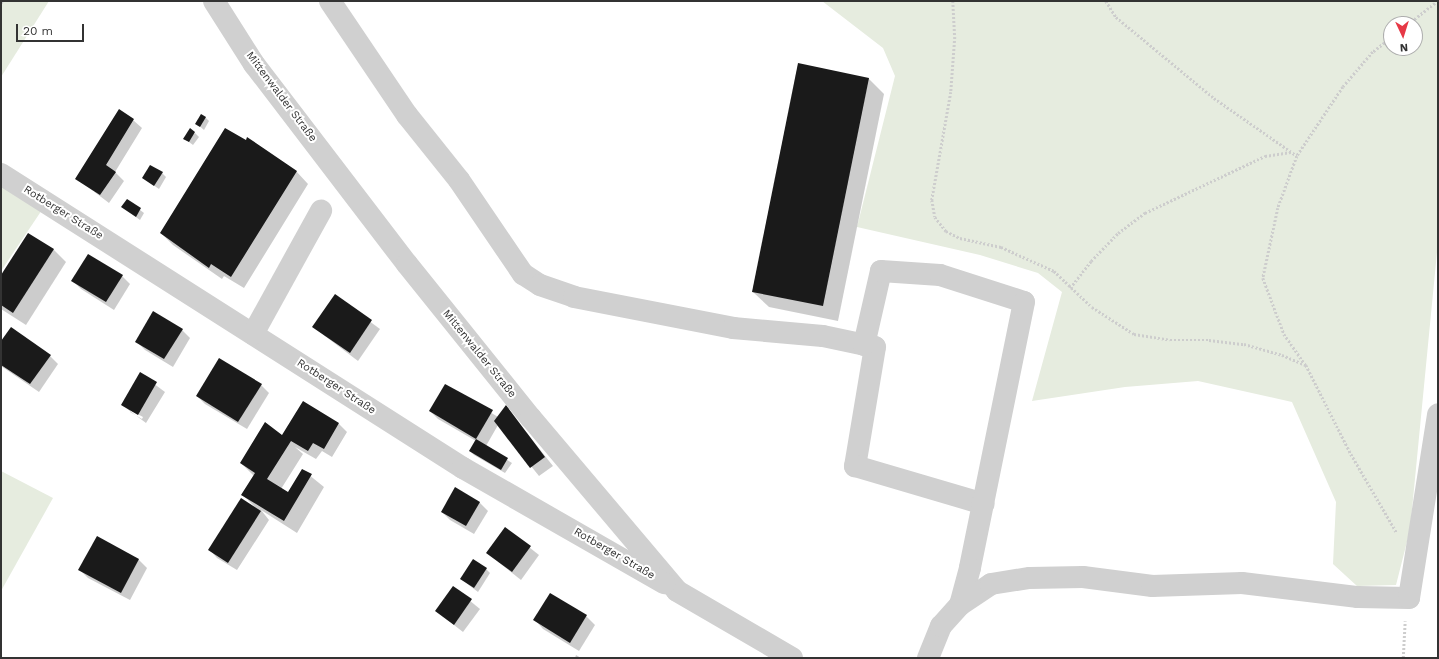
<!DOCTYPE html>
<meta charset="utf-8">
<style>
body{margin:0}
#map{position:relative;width:1439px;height:659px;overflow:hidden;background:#fff;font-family:"Work Sans",sans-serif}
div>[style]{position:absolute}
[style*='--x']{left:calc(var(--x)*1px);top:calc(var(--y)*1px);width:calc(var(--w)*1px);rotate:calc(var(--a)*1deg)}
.green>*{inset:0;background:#e6ecdf}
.shadow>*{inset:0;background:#0003}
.building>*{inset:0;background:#1a1a1a}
.path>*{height:2.5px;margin-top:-1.25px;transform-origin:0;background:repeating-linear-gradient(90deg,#cdcdcd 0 2px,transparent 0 4px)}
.minor>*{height:22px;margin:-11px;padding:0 11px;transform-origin:11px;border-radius:11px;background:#d0d0d0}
span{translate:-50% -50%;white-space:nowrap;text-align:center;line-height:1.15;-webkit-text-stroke:4px #fff;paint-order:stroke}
.street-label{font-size:11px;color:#333}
.frame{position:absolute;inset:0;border:2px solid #333;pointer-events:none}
.north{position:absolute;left:1383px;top:16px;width:40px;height:40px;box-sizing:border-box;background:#fff;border:1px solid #adadad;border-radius:50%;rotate:176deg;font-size:11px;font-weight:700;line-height:16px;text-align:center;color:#333}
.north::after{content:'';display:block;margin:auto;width:14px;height:18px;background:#e63946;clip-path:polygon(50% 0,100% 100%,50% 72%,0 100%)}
.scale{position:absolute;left:16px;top:24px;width:68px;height:18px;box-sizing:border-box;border:2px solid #333;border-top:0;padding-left:5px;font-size:12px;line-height:14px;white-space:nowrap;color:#333;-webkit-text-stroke:3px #fff;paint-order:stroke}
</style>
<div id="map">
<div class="green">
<div style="clip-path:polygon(1px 1px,49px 1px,1px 77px)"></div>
<div style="clip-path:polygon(evenodd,822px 1px,1438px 1px,1438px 242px,1410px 530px,1396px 585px,1357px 586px,1333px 564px,1336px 502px,1292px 402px,1198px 381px,1125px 387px,1032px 401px,1062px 292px,1038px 273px,980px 255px,857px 227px,895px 76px,883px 48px,822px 1px,1391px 24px,1415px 24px,1415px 48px,1391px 48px,1391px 24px)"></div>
<div style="clip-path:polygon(1px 162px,52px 195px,1px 271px)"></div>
<div style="clip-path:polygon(1px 471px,53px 498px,1px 591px)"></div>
</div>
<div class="shadow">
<div style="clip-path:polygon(868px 78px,884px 94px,838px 321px,769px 307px,753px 292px)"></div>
<div style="clip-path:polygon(205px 117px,209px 121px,204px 130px,197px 124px)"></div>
<div style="clip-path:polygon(133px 120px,142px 128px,115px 172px,124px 181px,109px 203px,76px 178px)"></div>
<div style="clip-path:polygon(195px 133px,199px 137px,193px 145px,185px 139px)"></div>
<div style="clip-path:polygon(296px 171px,308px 184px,244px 288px,224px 276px,222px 279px,173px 245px,161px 233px)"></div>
<div style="clip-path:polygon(162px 173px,166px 177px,159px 189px,143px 178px)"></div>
<div style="clip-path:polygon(127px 200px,144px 213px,140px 220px,122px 207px)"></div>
<div style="clip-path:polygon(28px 234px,54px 250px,66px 262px,26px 325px,1px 309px,1px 277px)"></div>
<div style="clip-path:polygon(122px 276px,130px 284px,114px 310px,81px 289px,73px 281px)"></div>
<div style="clip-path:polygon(335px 296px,380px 329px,358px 361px,313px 327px)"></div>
<div style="clip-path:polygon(182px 330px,190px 338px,173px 367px,145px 350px,136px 341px)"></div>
<div style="clip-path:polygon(1px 343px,50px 356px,58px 364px,39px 392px,1px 366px)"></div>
<div style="clip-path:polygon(evenodd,141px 374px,165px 392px,146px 423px,122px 405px,141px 374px,130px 410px,143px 417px,142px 419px,130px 412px,130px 410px)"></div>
<div style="clip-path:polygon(261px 385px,269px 393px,247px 429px,205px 404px,197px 396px)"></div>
<div style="clip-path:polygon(446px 385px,498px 417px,506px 407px,553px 466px,539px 476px,498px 425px,486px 446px,512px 463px,505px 473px,474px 455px,470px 451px,476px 441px,438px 419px,430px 411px)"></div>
<div style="clip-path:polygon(339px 424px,347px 432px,332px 457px,322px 451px,316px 459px,295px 447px,303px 454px,281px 489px,288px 493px,303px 470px,324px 487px,297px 533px,261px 510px,269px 520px,237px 570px,217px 558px,209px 549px,255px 507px,242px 494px,254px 476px,241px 463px,283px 436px)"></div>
<div style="clip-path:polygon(479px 502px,488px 511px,474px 534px,450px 520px,442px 512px)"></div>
<div style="clip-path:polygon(505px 528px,539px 555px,521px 580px,487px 553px)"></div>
<div style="clip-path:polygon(97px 537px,139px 560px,147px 568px,130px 600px,88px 578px,80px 570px)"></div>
<div style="clip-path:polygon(486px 569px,490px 573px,478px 592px,461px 579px)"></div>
<div style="clip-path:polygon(453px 587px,480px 609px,463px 632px,436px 611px)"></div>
<div style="clip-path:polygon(550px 594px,586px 616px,595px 625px,579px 651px,543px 629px,535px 620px)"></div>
<div style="clip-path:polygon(576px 655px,581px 658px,575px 658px)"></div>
</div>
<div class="building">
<div style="clip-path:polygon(798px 63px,869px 78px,823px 306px,752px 292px)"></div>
<div style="clip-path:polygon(119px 109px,134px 119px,106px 165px,116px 172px,100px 195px,75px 179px)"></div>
<div style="clip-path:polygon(201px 114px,206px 117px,200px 127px,195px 124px)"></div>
<div style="clip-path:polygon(190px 128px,195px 132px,189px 142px,183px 139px)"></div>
<div style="clip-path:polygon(225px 128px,246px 140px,247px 137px,297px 171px,231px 277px,211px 264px,209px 268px,160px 233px)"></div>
<div style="clip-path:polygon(150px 165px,163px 172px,154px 186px,142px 178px)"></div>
<div style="clip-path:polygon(127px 199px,141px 208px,136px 217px,121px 207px)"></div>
<div style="clip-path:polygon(28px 233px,54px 249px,13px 313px,1px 305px,1px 275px)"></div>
<div style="clip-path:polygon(88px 254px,123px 275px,106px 302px,71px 281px)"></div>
<div style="clip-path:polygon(335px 294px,372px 320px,350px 353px,312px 327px)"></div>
<div style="clip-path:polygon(153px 311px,183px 329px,164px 359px,135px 342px)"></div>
<div style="clip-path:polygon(11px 327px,51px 355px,30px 384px,1px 365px,1px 341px)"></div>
<div style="clip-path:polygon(219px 358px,262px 384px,238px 422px,196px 396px)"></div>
<div style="clip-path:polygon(140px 372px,157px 382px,138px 415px,121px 405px)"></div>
<div style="clip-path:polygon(445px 384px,493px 410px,476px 439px,429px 411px)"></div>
<div style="clip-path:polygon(303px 401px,339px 423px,324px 449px,313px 443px,308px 451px,291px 441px,267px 479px,288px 492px,302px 469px,312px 474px,284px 521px,241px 495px,255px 473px,240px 463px,265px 422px,282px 435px)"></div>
<div style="clip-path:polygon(506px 405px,545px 457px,530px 468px,494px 421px)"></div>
<div style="clip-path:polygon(476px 439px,508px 458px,501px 470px,469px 451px)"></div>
<div style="clip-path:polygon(455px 487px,480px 502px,466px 526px,441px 512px)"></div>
<div style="clip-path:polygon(241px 498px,261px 511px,228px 563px,208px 550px)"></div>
<div style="clip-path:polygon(505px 527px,531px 546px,512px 572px,486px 553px)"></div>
<div style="clip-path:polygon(97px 536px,139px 559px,121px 593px,78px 570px)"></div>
<div style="clip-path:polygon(473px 559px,487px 568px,474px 588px,460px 579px)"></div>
<div style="clip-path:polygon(453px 586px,472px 599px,454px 625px,435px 611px)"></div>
<div style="clip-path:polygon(550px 593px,587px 615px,570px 643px,533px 620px)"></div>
</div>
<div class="path">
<div style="--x:953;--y:1;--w:36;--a:87"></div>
<div style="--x:955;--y:37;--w:55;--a:94.2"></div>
<div style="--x:951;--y:92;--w:110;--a:100"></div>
<div style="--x:932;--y:200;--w:17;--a:80"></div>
<div style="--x:935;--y:217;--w:18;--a:52"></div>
<div style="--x:946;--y:231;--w:16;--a:27"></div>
<div style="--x:960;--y:238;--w:42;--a:12.4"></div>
<div style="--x:1001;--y:247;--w:58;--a:24.4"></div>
<div style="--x:1054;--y:271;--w:52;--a:43.5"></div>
<div style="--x:1092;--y:307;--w:50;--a:32.7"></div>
<div style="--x:1134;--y:334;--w:36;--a:9"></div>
<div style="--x:1170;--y:340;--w:39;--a:0"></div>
<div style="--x:1209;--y:340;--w:35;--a:7"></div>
<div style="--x:1244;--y:344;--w:40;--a:16"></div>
<div style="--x:1282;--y:355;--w:26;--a:23"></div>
<div style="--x:1106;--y:1;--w:19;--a:58"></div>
<div style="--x:1116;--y:17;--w:127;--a:39.6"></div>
<div style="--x:1214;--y:98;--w:101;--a:34.9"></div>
<div style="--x:1;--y:3;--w:2;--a:-63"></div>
<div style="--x:1408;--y:24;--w:37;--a:-38"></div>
<div style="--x:1391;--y:38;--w:23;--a:142"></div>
<div style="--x:1373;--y:52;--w:46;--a:130.6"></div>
<div style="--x:1343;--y:87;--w:83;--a:123.7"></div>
<div style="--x:1297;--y:156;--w:55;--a:110.1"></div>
<div style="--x:1278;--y:208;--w:72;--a:102.1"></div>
<div style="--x:1263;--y:278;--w:60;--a:69.4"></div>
<div style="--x:1284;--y:334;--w:38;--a:55"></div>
<div style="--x:1306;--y:365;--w:100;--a:63.2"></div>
<div style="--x:1351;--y:454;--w:91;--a:59.8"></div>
<div style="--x:1070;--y:288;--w:34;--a:-52"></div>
<div style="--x:1091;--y:261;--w:39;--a:-46"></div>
<div style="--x:1118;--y:233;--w:34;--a:-37"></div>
<div style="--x:1145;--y:213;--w:133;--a:-25.4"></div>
<div style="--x:1265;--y:156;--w:26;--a:-9"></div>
<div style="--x:1403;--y:658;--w:37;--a:-87"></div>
</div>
<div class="minor">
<div style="--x:214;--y:1;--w:75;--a:57.6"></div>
<div style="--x:254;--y:64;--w:252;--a:52.6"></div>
<div style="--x:407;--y:264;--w:198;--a:51.2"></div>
<div style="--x:531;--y:418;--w:226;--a:49.8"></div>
<div style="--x:677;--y:591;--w:133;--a:30.2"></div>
<div style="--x:330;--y:1;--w:138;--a:56"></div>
<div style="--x:407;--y:115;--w:83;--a:51.3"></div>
<div style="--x:459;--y:180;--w:114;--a:55.8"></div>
<div style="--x:523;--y:274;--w:20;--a:33"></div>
<div style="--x:540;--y:285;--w:36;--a:19"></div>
<div style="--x:574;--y:297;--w:162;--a:11"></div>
<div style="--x:733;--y:328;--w:90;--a:5.1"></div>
<div style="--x:823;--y:336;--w:53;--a:11.9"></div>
<div style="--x:875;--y:347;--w:121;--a:99.5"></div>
<div style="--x:855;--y:466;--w:134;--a:16.4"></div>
<div style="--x:1;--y:174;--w:548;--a:32.47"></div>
<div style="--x:463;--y:468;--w:232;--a:29.8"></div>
<div style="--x:253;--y:334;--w:141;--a:-61.1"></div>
<div style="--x:864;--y:345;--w:76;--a:-77.1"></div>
<div style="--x:881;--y:271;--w:59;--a:3.9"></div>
<div style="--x:940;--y:275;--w:88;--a:17.8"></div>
<div style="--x:1024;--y:302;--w:271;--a:101.5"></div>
<div style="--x:970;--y:568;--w:38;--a:105"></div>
<div style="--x:928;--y:658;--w:35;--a:-68"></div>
<div style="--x:941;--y:626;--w:28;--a:-48"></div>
<div style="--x:960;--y:605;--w:37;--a:-34"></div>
<div style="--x:991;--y:584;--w:39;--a:-9"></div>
<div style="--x:1030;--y:578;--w:53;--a:-1.1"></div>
<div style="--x:1083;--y:577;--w:70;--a:7.4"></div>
<div style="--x:1152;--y:586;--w:90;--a:-1.9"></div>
<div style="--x:1242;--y:583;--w:117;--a:6.9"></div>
<div style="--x:1358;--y:597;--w:51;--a:1.1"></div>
<div style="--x:1409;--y:598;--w:186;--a:-81"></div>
</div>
<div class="street-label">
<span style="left:281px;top:97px;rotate:53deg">Mittenwalder Straße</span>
<span style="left:63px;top:213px;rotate:32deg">Rotberger Straße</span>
<span style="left:479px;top:354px;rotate:51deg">Mittenwalder Straße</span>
<span style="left:336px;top:387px;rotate:33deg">Rotberger Straße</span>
<span style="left:614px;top:554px;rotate:30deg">Rotberger Straße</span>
</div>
<div class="frame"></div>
<div class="north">N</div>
<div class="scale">20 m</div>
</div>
